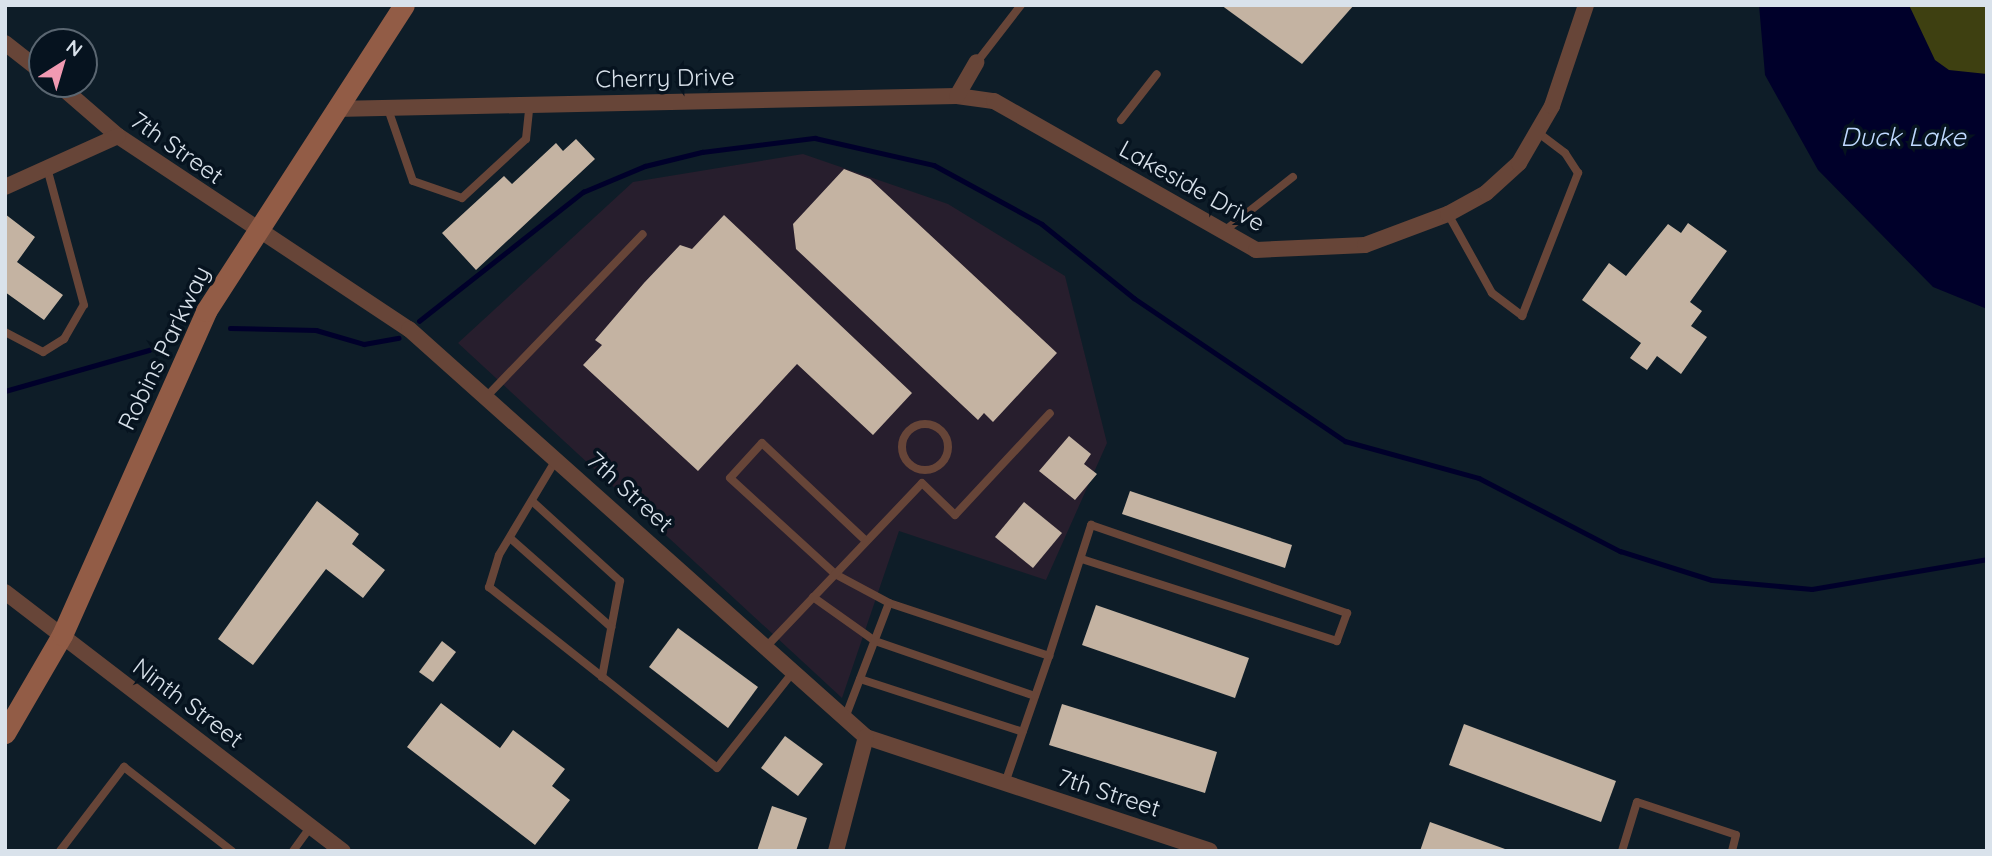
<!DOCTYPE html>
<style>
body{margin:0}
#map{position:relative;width:1992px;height:856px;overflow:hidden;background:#0e1d28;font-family:Quicksand,sans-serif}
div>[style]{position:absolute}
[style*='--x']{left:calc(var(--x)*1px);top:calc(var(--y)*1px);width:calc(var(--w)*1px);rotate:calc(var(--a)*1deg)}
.medical>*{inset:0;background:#271e2d}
.green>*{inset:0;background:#3e4011}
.water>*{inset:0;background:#00002a}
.stream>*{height:4.5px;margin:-2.25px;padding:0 2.25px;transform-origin:2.25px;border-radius:2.25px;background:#00002a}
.building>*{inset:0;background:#c4b3a2}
.lane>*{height:8px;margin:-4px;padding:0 4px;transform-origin:4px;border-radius:4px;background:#674538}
.lane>.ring{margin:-4px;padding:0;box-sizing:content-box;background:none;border:8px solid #674538;border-radius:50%}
.street>*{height:16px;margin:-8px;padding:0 8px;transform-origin:8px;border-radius:8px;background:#674538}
.secondary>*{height:21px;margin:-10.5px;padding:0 10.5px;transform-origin:10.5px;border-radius:10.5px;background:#925c46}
span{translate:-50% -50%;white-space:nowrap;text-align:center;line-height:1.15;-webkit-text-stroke:7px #06131f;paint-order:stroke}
.street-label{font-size:24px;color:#d9e2eb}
.water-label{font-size:26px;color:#bfd9fe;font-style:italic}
.frame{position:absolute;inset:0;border:7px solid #d9e2eb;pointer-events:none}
.north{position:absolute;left:28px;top:28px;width:70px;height:70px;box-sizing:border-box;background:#06131f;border:2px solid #5a6671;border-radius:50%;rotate:37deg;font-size:19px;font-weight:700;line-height:28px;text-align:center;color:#d9e2eb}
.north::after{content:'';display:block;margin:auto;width:24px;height:32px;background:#f19ab2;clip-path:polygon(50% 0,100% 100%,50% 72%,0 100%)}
</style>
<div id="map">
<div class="medical">
<div style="clip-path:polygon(803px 154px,948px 204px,1065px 276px,1107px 443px,1046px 580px,899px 531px,842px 698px,458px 343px,633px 182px)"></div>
</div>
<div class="green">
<div style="clip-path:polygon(1862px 5px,1987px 5px,1987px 154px)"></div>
</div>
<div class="water">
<div style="clip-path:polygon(1759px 5px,1909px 5px,1935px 60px,1949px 70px,1987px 74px,1987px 309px,1933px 287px,1818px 170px,1765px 75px)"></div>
</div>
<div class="stream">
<div style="--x:419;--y:321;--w:209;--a:-38.2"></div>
<div style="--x:583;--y:192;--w:67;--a:-22.8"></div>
<div style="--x:645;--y:166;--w:59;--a:-13.8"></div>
<div style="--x:702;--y:152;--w:114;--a:-7.1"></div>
<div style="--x:815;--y:138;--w:122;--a:12.8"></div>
<div style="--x:934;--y:165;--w:123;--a:28.6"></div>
<div style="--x:1042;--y:224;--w:118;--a:38.8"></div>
<div style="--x:1134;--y:298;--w:255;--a:34.1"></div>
<div style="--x:1345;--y:441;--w:139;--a:15.4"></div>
<div style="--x:1479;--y:478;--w:159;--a:27.4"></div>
<div style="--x:1620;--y:551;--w:96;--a:17.5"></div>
<div style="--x:1712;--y:580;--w:100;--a:5.1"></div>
<div style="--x:1812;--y:589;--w:178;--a:-9.7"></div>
<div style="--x:230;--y:328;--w:86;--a:1.3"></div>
<div style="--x:316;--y:330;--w:50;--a:16.3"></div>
<div style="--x:364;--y:344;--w:35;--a:-10"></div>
<div style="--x:5;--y:391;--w:150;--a:-15.9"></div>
</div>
<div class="building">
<div style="clip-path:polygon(1221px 5px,1354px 5px,1302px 64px)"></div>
<div style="clip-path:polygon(576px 139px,595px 159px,476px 270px,442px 233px,504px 176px,512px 184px,556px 143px,563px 151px)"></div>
<div style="clip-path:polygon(844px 169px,870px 179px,1057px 353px,993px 422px,984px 413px,978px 420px,796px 249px,793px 224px)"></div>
<div style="clip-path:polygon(5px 214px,35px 237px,17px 262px,63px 295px,44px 320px,5px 292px)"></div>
<div style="clip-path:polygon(724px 215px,912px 393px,873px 435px,797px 364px,698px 471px,583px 365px,602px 345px,595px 340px,644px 283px,680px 245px,692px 249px)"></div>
<div style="clip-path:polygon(1688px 223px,1727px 251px,1690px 302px,1702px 311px,1691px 326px,1707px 337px,1681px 374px,1657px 356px,1647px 370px,1630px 358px,1641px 343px,1582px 300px,1609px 263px,1626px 276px,1668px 224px,1681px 233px)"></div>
<div style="clip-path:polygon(1069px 436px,1091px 454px,1084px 464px,1097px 474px,1075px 500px,1039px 471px)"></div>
<div style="clip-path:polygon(1130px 491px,1292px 545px,1285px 568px,1122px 514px)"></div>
<div style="clip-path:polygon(317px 501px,359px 534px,352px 544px,385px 570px,363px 598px,326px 569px,253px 665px,218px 639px)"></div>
<div style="clip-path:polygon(1024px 502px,1062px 533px,1033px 568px,995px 537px)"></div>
<div style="clip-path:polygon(1096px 605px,1249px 658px,1235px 698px,1082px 645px)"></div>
<div style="clip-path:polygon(678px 628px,758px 687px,728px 728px,649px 667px)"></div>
<div style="clip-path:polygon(442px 641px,456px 652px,433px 682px,419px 672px)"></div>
<div style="clip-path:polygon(441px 703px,500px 748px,513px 730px,565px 769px,552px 786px,570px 800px,535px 845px,407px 747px)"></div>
<div style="clip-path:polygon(1062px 704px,1217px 752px,1205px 793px,1049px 745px)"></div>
<div style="clip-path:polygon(1464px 724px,1616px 781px,1601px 822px,1449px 765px)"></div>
<div style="clip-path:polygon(785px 736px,823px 764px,798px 796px,761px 768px)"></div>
<div style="clip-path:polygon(772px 806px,807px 818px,796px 851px,757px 851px)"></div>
<div style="clip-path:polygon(1430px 822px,1505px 849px,1504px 851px,1420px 851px)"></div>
</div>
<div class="lane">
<div style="--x:977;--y:62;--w:72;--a:-52.3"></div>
<div style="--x:388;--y:109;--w:76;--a:70.9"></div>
<div style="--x:413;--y:181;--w:52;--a:19.1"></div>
<div style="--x:462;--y:198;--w:87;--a:-42.7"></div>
<div style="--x:526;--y:139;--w:37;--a:-84"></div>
<div style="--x:1121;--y:120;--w:58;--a:-52"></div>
<div style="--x:1448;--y:214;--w:90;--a:60.9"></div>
<div style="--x:1492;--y:293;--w:38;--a:37"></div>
<div style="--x:1522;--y:316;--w:154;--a:-68.6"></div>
<div style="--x:1578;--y:173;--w:24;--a:-123"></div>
<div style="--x:1565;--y:153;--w:34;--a:-143"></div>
<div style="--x:1223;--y:232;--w:89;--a:-38.2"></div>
<div style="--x:5;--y:332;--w:43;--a:27.8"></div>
<div style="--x:43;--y:352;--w:25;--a:-32"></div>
<div style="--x:64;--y:339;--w:39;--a:-60"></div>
<div style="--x:84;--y:305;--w:142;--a:-105.1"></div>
<div style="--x:488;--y:395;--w:223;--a:-46.1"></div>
<div class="ring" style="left:902px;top:424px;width:38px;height:38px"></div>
<div style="--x:557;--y:458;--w:113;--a:120.9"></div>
<div style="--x:499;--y:555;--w:34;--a:107"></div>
<div style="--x:489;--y:587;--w:291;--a:38.4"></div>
<div style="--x:717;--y:768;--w:122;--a:-51.6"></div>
<div style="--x:532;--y:501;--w:119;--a:42.3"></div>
<div style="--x:620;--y:581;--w:98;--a:100.6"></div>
<div style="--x:510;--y:538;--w:135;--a:41.4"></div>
<div style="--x:866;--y:541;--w:143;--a:-136.7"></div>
<div style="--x:762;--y:443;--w:47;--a:132.4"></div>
<div style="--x:730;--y:478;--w:142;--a:42.4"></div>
<div style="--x:835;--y:574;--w:61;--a:28.2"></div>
<div style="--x:889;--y:603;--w:169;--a:18.3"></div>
<div style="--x:1049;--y:656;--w:134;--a:109.1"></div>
<div style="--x:813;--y:597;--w:76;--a:35.4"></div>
<div style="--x:875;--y:641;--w:169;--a:19"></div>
<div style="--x:766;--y:647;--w:226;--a:-46.4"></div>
<div style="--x:922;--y:483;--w:46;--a:44.1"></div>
<div style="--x:955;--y:515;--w:139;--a:-47"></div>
<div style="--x:1049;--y:656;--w:138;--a:-72.2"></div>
<div style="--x:1091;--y:525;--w:271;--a:19"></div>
<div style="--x:1347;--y:613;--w:30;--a:110"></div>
<div style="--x:1337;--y:641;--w:269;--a:-162.2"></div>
<div style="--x:860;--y:679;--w:171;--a:18"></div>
<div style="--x:845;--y:718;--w:123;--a:-69.1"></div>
<div style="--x:60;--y:851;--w:106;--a:-52.7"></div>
<div style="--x:124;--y:767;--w:137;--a:37.9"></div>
<div style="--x:293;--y:851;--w:31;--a:-54"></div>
<div style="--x:1622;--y:851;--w:51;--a:-73"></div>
<div style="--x:1637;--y:802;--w:104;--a:18.4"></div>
<div style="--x:1736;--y:835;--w:16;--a:104"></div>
</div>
<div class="street">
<div style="--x:5;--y:43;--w:47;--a:38.1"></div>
<div style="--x:58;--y:84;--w:79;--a:40.9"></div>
<div style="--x:118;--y:136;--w:349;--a:33.6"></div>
<div style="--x:409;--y:329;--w:613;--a:41.76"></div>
<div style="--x:866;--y:737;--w:362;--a:18.3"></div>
<div style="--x:957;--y:96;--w:37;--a:8"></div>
<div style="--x:994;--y:101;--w:301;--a:29.6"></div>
<div style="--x:1256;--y:250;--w:109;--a:-2.6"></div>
<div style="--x:1365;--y:245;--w:89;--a:-20.5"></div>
<div style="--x:1448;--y:214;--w:43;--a:-28.9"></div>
<div style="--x:1486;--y:193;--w:45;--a:-42.3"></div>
<div style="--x:1519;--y:163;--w:66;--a:-59.9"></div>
<div style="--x:1552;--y:106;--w:107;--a:-71.4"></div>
<div style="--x:335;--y:109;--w:622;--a:-1.2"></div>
<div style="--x:957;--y:96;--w:39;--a:-60"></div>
<div style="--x:5;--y:187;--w:124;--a:-24.3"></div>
<div style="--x:5;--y:592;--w:426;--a:37.5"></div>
<div style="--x:836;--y:851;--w:118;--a:-75.3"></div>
</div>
<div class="secondary">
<div style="--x:5;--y:733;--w:113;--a:-59.8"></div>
<div style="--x:62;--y:635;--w:355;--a:-66"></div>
<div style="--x:206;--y:311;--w:364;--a:-57.1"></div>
</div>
<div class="street-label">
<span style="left:665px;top:78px;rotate:-1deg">Cherry Drive</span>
<span style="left:177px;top:148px;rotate:35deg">7th Street</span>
<span style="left:1192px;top:186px;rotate:29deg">Lakeside Drive</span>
<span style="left:164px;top:348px;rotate:-64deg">Robins Parkway</span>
<span style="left:630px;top:492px;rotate:42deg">7th Street</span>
<span style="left:188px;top:703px;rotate:37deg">Ninth Street</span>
<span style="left:1109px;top:793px;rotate:18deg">7th Street</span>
</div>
<div class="water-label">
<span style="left:1903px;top:137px">Duck Lake</span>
</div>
<div class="frame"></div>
<div class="north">N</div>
</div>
